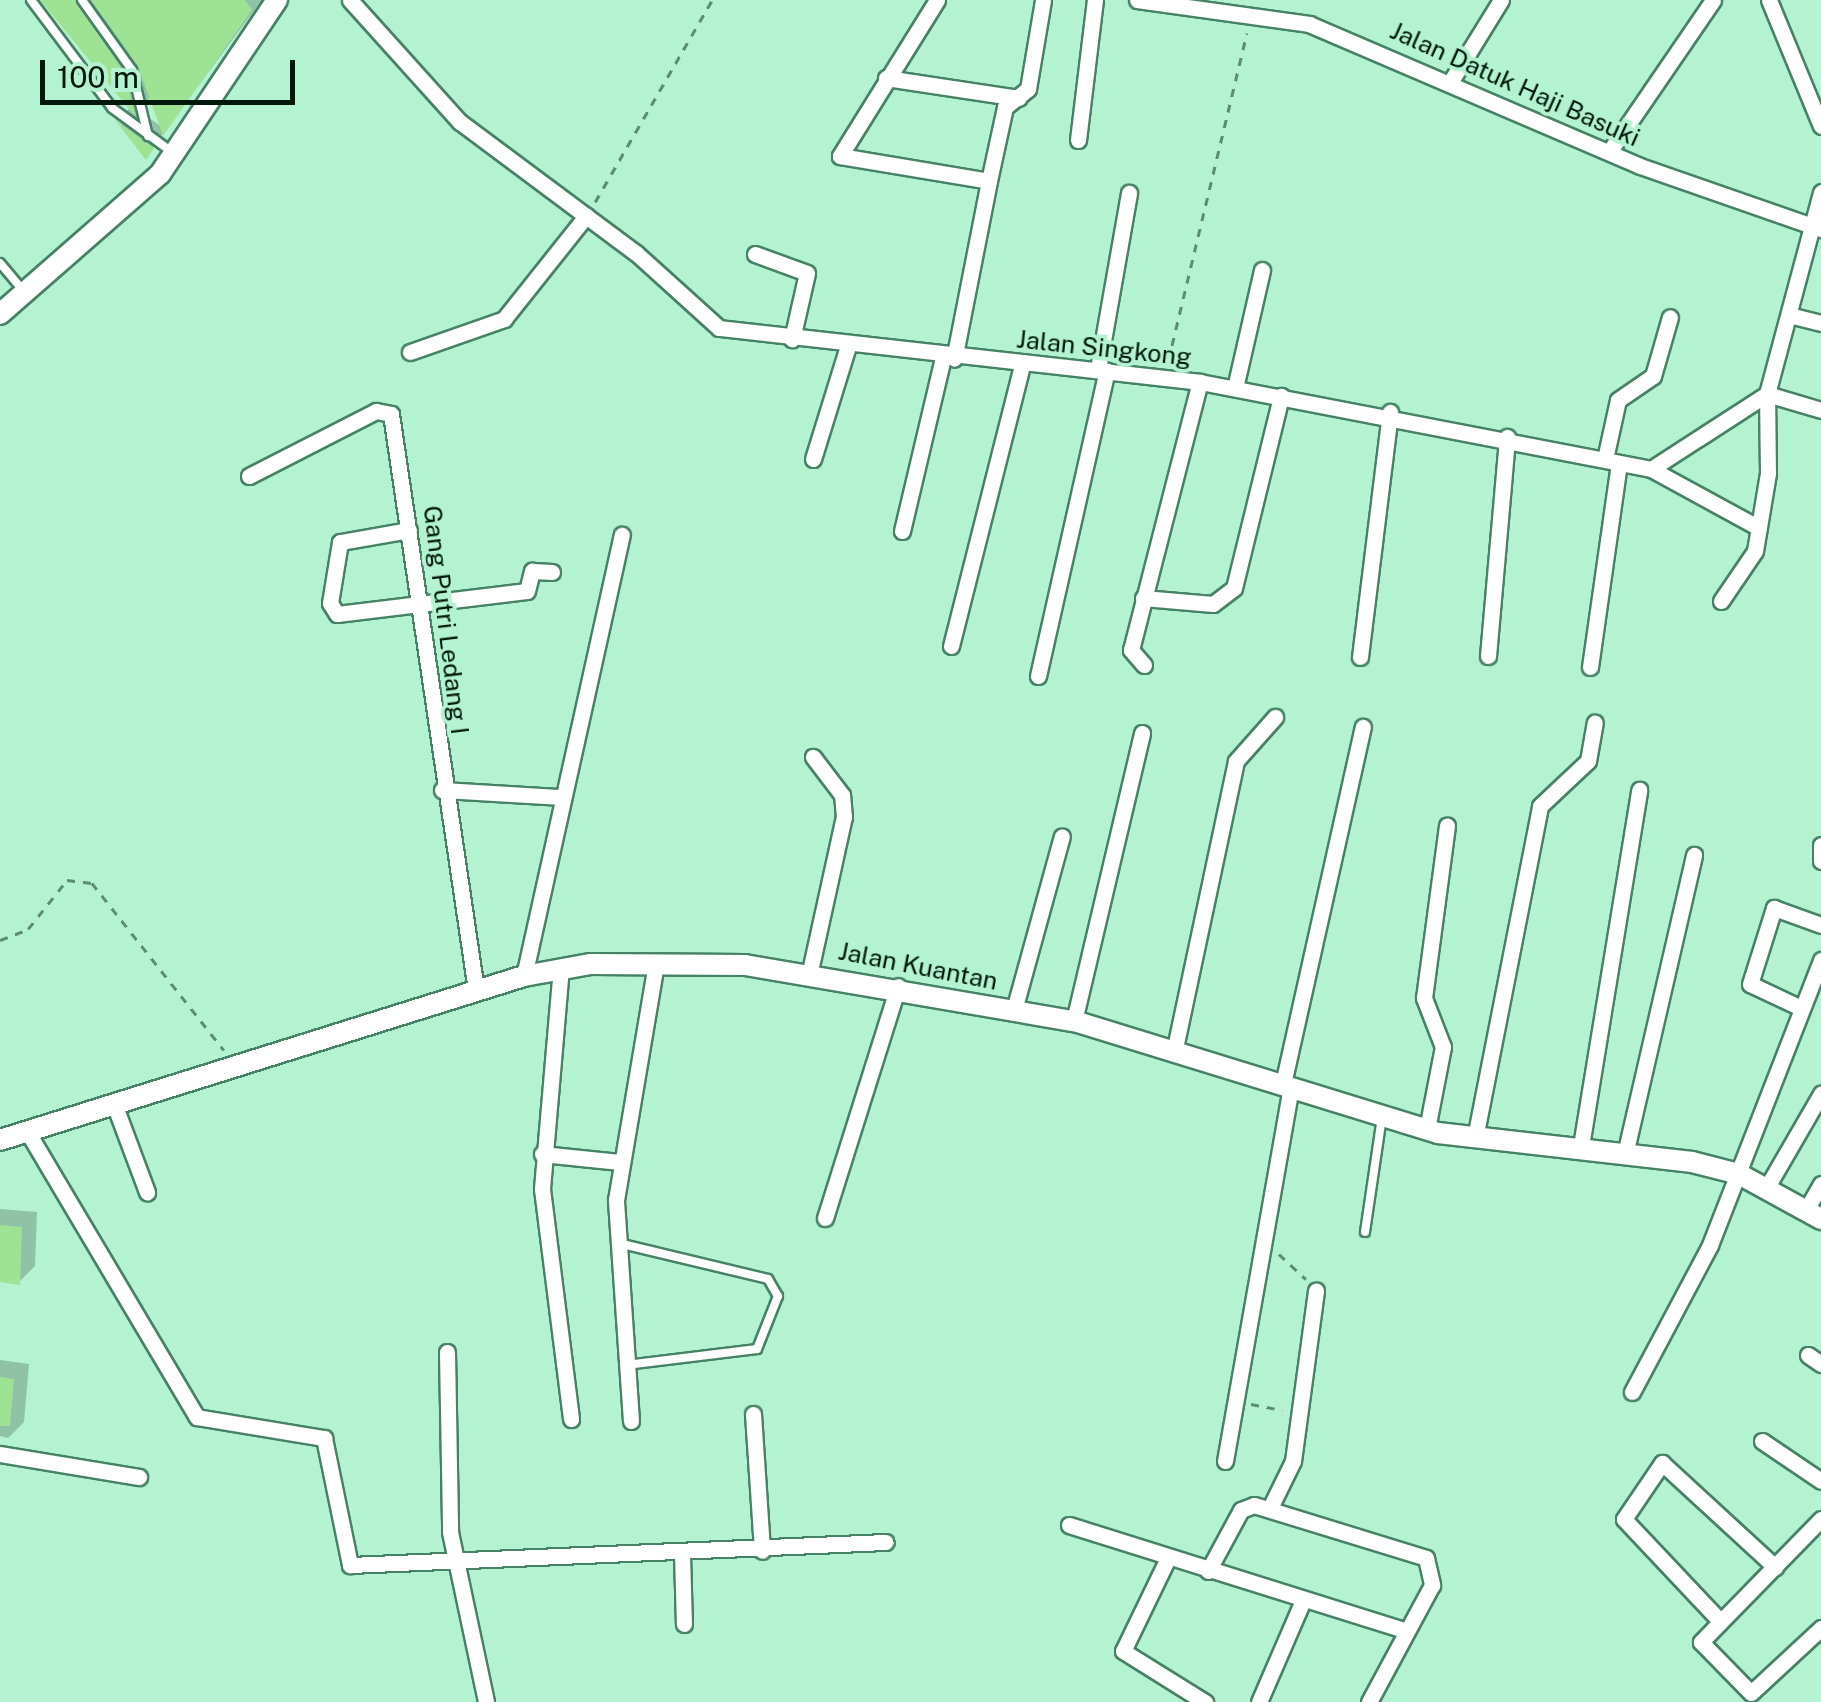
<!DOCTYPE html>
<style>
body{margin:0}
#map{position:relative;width:1821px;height:1702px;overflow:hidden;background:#b3f3d1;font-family:"Public Sans",sans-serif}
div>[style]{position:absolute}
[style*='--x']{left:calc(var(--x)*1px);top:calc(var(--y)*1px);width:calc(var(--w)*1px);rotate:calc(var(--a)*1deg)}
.shadow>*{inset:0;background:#0003}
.building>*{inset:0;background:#9ee293}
.path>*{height:2.5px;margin-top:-1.25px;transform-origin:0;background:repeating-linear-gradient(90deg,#5e8b73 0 8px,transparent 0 16px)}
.roads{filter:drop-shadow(2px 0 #468265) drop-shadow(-2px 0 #468265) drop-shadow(0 2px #468265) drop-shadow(0 -2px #468265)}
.service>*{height:8px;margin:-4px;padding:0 4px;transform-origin:4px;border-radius:4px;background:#fff}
.minor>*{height:15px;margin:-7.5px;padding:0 7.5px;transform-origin:7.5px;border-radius:7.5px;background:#fff}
.tertiary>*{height:20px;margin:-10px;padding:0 10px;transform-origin:10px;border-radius:10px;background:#fff}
span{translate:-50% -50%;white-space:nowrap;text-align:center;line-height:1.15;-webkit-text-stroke:8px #b3f3d1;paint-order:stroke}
.street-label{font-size:25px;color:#00170b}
.scale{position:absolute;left:40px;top:60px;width:255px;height:45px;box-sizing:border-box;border:5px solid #00170b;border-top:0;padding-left:12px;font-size:30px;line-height:35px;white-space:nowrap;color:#00170b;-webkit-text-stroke:8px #b3f3d1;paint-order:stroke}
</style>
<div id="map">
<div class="shadow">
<div style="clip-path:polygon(evenodd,44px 0,262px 0,146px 156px,118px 120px,131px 107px,44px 0,152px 96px,162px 127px,138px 110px,152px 96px)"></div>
<div style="clip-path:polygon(0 1209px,37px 1212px,35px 1266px,19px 1282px,0 1280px)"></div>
<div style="clip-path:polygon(0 1360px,29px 1364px,24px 1422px,8px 1438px,0 1436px)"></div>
</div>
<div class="building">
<div style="clip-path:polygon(40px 0,75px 0,125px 73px,135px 116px)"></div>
<div style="clip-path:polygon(91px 0,245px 0,252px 10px,163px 136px,138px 66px)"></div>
<div style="clip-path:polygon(115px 120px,154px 148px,146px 160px)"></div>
<div style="clip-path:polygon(0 1225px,22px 1227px,20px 1285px,0 1282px)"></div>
<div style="clip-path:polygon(0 1377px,14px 1379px,10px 1426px,0 1426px)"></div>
</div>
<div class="path">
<div style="--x:595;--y:202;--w:233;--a:-59.9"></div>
<div style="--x:1168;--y:361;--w:337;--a:-76.5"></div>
<div style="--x:0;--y:940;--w:30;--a:-21"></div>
<div style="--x:28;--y:929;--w:63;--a:-51.5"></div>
<div style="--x:67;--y:880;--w:25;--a:7"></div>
<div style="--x:92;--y:883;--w:213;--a:51.7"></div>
<div style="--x:1279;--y:1254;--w:37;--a:43"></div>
<div style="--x:1251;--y:1404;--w:32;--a:11"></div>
</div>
<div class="roads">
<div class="service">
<div style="--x:31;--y:0;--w:135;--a:53.1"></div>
<div style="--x:112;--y:108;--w:74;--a:36.3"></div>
<div style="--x:82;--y:0;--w:86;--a:54.5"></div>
<div style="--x:132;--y:70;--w:68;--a:76.4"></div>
<div style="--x:0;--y:263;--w:34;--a:50"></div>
<div style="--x:1365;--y:1232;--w:116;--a:-81.6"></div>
<div style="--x:618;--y:1243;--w:154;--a:13.5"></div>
<div style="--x:768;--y:1279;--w:20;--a:60"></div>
<div style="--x:778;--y:1296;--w:57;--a:111.6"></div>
<div style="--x:757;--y:1349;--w:132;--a:173"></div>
</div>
<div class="minor">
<div style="--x:350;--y:0;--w:164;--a:48"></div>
<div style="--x:460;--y:122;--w:219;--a:36.7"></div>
<div style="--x:636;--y:253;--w:112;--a:42.1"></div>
<div style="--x:719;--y:328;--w:484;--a:6.4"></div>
<div style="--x:1200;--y:382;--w:459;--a:10.9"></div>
<div style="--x:1651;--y:469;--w:138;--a:-32.9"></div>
<div style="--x:1767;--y:394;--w:209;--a:-75"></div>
<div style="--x:937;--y:0;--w:184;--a:121.9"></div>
<div style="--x:840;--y:156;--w:151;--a:9.5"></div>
<div style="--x:989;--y:181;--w:181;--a:101.1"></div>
<div style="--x:1137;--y:0;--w:174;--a:7.9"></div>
<div style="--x:1309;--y:24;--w:360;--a:23.2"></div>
<div style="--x:1640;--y:166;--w:192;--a:19.2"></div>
<div style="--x:1769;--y:0;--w:136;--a:67.6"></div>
<div style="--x:886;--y:78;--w:134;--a:8.6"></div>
<div style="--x:1451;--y:81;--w:95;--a:-58.3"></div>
<div style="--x:1078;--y:140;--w:141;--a:-83.1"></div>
<div style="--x:1609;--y:152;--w:184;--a:-55.6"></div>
<div style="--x:989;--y:181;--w:76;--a:-77.8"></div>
<div style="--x:1005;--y:107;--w:29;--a:-38"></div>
<div style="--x:1028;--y:89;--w:90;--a:-80.4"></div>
<div style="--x:755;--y:254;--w:55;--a:20.1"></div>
<div style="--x:807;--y:273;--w:68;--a:102.8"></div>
<div style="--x:1789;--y:315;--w:33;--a:14"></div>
<div style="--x:410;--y:352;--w:100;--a:-19.3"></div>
<div style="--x:504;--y:319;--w:132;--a:-51.5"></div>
<div style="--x:1098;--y:369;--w:179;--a:-80"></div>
<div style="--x:1235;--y:388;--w:121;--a:-77.1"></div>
<div style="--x:813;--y:459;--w:118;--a:-72.8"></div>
<div style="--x:1605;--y:459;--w:60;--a:-77.6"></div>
<div style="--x:1618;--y:400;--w:42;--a:-34.4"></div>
<div style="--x:1653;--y:376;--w:61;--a:-73.9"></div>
<div style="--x:1651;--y:469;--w:123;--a:28.6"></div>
<div style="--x:249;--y:476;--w:143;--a:-27.1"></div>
<div style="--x:376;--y:411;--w:15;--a:11"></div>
<div style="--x:391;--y:414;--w:582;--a:81.61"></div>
<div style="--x:409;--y:530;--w:70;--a:170.1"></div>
<div style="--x:340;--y:542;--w:62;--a:99.3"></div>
<div style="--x:330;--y:603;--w:13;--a:58"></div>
<div style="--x:337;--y:614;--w:191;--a:-6.9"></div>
<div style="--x:527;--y:591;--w:21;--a:-76"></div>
<div style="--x:532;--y:571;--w:20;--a:3"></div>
<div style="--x:902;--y:531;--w:178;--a:-76.7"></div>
<div style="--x:1143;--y:598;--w:70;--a:4.9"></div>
<div style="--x:1213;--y:604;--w:26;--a:-37"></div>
<div style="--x:1234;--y:588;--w:198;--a:-76.2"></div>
<div style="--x:1721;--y:601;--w:60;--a:-55.8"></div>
<div style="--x:1755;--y:551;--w:79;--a:-80.5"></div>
<div style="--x:1768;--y:473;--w:79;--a:-90.7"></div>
<div style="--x:1767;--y:394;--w:56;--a:16.5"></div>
<div style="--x:951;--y:646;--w:293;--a:-75.8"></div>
<div style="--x:1488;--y:656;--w:220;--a:-85"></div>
<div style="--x:1360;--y:657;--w:247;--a:-83"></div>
<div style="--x:1144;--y:665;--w:20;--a:-131"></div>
<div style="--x:1131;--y:650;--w:277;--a:-75.6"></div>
<div style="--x:1590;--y:667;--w:206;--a:-81.9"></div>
<div style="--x:1038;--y:676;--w:313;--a:-77.3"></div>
<div style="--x:442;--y:790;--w:117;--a:3.4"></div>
<div style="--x:1821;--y:845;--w:16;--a:90"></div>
<div style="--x:561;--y:967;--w:223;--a:94.9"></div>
<div style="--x:542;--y:1189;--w:232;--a:82.8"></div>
<div style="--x:810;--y:971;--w:158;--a:-77.6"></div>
<div style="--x:844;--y:817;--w:22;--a:-95"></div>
<div style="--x:842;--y:795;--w:48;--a:-127.3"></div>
<div style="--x:524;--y:976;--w:452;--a:-77.5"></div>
<div style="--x:1801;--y:1008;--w:56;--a:-154.8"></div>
<div style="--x:1750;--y:984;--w:80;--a:-72.5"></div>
<div style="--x:1774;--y:908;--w:50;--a:19.9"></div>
<div style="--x:1014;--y:1010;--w:180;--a:-74.6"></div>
<div style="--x:1074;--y:1021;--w:296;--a:-76.7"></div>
<div style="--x:1175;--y:1048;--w:293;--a:-78"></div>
<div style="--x:1236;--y:761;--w:59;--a:-48.4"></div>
<div style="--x:1283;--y:1084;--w:366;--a:-77.4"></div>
<div style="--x:116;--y:1109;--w:89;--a:69.5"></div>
<div style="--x:1427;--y:1129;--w:84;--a:-79"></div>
<div style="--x:1443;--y:1047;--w:53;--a:-111.2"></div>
<div style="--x:1424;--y:998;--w:174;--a:-82.4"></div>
<div style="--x:30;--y:1136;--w:327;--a:59.3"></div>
<div style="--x:197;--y:1417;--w:129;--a:9.4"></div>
<div style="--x:324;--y:1438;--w:130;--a:78.4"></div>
<div style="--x:350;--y:1565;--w:536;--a:-2.46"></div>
<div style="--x:1475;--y:1138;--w:338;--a:-78.9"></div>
<div style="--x:1540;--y:806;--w:66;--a:-43.2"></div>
<div style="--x:1588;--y:761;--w:39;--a:-80"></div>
<div style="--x:1581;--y:1146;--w:361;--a:-80.7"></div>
<div style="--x:1626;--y:1150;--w:303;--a:-77"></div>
<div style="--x:542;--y:1154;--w:78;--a:5.9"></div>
<div style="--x:1767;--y:1187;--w:108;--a:-59.9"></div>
<div style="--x:1806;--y:1210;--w:30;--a:-60"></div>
<div style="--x:825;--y:1218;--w:243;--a:-72.5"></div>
<div style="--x:447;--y:1352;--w:180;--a:89"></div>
<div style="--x:450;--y:1532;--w:174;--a:78"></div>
<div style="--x:1808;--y:1355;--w:16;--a:35"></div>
<div style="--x:1632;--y:1392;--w:166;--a:-62"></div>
<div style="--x:1710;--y:1245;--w:306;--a:-68.7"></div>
<div style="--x:753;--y:1414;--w:137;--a:86.2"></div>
<div style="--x:631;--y:1421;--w:222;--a:-93.9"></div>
<div style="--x:616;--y:1200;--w:240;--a:-80.4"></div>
<div style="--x:1762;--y:1441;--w:71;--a:34.1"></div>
<div style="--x:0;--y:1454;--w:141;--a:9.4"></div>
<div style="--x:1225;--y:1461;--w:380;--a:-80"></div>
<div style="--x:1270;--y:1508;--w:52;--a:-63.9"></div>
<div style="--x:1293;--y:1461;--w:172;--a:-82.3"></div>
<div style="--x:1821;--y:1519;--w:172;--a:134.3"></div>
<div style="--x:1701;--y:1642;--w:71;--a:45.6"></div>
<div style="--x:1751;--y:1693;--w:96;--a:-42.9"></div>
<div style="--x:1069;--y:1525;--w:354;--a:17.4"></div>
<div style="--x:682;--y:1554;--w:70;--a:88.4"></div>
<div style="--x:1168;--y:1558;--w:103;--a:115.8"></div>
<div style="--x:1123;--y:1651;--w:97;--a:31.9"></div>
<div style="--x:1208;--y:1571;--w:69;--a:-61.6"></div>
<div style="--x:1241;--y:1510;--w:14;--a:-21"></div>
<div style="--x:1254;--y:1505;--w:180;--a:17.1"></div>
<div style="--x:1426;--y:1558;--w:28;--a:77"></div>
<div style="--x:1432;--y:1585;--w:133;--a:118.3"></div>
<div style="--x:1720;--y:1621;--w:140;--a:-133.3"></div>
<div style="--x:1624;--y:1519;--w:68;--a:-55.8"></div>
<div style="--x:1662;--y:1463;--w:154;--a:42.6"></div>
<div style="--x:1259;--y:1702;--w:106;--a:-66.6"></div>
</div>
<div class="tertiary">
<div style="--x:0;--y:314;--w:213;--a:-41.2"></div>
<div style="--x:160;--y:174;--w:210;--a:-56.1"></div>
<div style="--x:0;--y:1140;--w:549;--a:-17.38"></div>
<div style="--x:524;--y:976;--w:68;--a:-10.2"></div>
<div style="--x:591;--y:964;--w:154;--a:0.4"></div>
<div style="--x:745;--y:965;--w:334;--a:9.7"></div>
<div style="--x:1074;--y:1021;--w:381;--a:17.1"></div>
<div style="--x:1438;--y:1133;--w:256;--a:6.5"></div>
<div style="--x:1692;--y:1162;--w:49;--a:14.3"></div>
<div style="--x:1739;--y:1174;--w:94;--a:28.8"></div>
</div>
</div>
<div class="street-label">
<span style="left:1515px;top:84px;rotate:24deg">Jalan Datuk Haji Basuki</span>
<span style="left:1104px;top:348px;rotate:6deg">Jalan Singkong</span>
<span style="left:446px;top:620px;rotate:83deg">Gang Putri Ledang I</span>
<span style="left:918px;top:966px;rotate:11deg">Jalan Kuantan</span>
</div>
<div class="scale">100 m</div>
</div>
